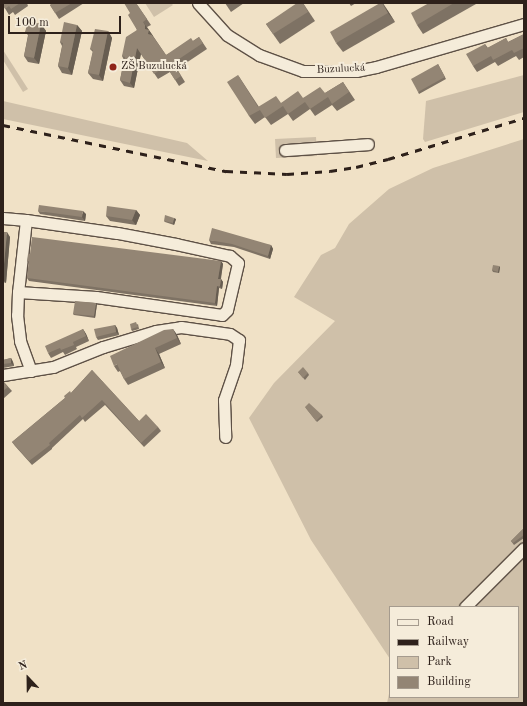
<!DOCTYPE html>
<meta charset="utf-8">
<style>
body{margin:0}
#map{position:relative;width:527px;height:706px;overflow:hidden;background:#f0e1c6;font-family:"Old Standard TT",serif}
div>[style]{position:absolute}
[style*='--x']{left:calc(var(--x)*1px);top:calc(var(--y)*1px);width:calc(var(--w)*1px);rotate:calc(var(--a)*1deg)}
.green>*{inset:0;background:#cfc0a9}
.roads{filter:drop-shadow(1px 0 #5e5146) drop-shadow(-1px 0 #5e5146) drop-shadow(0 1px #5e5146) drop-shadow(0 -1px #5e5146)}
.minor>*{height:11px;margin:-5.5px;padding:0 5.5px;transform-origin:5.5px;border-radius:5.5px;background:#f5ecda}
.rail>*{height:2.5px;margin-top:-1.25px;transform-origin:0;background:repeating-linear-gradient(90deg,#2e211b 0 7px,transparent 0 14px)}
.wall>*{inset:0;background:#7e7264}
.shaded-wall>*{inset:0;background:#675d51}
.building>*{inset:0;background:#938574}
.dots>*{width:11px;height:11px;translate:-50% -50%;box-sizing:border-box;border:2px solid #f5ecda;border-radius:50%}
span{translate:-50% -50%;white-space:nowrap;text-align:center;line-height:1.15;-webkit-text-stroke:4px #f5ecda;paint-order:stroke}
.poi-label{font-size:11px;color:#2e211b}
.left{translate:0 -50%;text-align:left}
.street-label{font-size:11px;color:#2e211b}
.frame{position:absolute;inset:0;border:4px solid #2e211b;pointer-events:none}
.legend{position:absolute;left:389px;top:606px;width:130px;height:92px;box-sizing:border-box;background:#f5ecda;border:1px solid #a59b8e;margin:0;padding:5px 7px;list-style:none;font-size:12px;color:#2e211b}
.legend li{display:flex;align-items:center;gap:8px;height:20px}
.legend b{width:20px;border:1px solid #a59b8e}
.north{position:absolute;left:8px;top:658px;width:40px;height:40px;-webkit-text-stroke:3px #f5ecda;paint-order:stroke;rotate:338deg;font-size:11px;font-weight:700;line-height:16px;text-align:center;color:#2e211b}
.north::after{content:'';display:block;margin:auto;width:14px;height:18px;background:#2e211b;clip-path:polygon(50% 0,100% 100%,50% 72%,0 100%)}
.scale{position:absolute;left:8px;top:16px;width:113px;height:18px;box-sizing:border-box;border:2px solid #2e211b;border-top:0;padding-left:5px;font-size:12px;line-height:14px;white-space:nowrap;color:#2e211b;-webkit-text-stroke:3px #f5ecda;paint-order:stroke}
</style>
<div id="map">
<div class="green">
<div style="clip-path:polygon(145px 3px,171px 3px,173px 5px,154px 17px)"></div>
<div style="clip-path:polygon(3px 50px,28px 89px,23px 92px,3px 60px)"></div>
<div style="clip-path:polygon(524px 75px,524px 112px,425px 142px,423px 139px,426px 101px)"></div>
<div style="clip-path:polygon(3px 101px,187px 143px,208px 161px,3px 119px)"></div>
<div style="clip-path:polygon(316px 137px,317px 156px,276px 158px,275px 139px)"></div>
<div style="clip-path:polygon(524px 139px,524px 703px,387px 703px,390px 689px,390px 697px,518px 697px,518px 607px,390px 607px,390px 659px,311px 540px,249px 418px,274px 383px,335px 321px,294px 297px,321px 255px,335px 248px,349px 224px,389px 189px,433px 168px)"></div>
</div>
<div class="roads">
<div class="minor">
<div style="--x:198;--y:3;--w:43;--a:47.8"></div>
<div style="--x:227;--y:35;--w:38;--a:32"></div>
<div style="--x:259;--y:55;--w:47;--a:20"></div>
<div style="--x:303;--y:71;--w:53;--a:0"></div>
<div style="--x:356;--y:71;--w:20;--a:-11"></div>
<div style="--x:376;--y:67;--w:154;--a:-16.2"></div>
<div style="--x:285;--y:150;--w:83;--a:-4.1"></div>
<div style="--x:3;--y:218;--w:23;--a:5"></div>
<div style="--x:18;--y:292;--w:78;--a:3.7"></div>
<div style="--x:96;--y:297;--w:127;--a:8.1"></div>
<div style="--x:222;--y:315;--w:7;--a:-45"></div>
<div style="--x:227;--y:310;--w:48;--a:-76.8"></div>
<div style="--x:238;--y:263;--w:11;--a:-139"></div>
<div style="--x:230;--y:256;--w:55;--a:-167.5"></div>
<div style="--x:176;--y:244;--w:60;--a:-169.4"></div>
<div style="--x:117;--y:233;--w:92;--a:-171.9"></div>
<div style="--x:26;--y:220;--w:72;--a:96.3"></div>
<div style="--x:18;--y:292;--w:23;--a:92"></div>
<div style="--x:17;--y:315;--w:26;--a:83"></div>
<div style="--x:20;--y:341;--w:32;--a:70"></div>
<div style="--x:3;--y:375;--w:51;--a:-9.1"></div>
<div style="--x:53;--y:367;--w:54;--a:-21.8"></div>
<div style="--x:103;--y:347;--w:55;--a:-16.8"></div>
<div style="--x:156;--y:331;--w:25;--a:-9"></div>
<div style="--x:181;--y:327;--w:49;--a:8.1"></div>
<div style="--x:230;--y:334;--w:11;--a:34"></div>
<div style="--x:239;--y:340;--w:25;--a:97"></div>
<div style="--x:236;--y:365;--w:37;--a:109"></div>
<div style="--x:224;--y:400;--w:37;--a:88"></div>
<div style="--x:465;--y:607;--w:83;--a:-45"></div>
</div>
</div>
<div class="rail">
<div style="--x:3;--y:125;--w:228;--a:11.7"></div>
<div style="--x:226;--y:171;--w:61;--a:2.8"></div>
<div style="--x:287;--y:174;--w:43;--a:-4"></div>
<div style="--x:330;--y:171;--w:26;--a:-9"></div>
<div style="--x:356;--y:167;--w:33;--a:-14"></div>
<div style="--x:388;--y:159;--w:142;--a:-16.8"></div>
</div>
<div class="wall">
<div style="clip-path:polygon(3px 3px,27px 3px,28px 6px,15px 15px,13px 12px,9px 15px,3px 5px)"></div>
<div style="clip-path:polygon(53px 3px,84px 3px,59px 19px,50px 5px)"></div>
<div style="clip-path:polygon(136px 3px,151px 25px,147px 27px,166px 55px,193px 41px,199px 37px,207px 49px,177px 69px,185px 82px,179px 86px,170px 72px,158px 79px,141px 54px,134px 88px,124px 86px,120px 80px,124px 60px,122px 56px,137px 30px,130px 13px)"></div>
<div style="clip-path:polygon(225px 3px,244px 3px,231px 12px)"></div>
<div style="clip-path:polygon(303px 3px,315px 21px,280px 44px,266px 24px)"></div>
<div style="clip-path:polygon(349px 3px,356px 3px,351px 6px)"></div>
<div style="clip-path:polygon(383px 3px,395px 22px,343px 52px,336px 43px)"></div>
<div style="clip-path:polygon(429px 3px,475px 3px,476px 4px,423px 34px,417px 25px)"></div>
<div style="clip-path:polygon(41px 24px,46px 31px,39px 64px,28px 62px,24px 56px,28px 35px,25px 32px)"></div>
<div style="clip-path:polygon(77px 25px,82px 31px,72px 75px,62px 73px,58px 66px,62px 46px,60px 42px)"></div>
<div style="clip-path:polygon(108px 31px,112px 38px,103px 81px,93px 79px,88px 73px,93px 52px,90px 49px)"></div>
<div style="clip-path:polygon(524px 34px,524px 57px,519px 60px,516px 56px,498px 66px,495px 62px,477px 72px,473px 66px,485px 44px,488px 48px,506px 38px,508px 42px)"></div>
<div style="clip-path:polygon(438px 64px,446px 79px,419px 94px,418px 92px)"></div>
<div style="clip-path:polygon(238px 75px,259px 107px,281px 103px,325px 93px,343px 82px,355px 100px,337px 111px,332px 105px,315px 116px,310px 109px,293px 121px,288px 114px,271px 125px,265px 117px,255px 124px,249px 116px)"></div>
<div style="clip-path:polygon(136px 210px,140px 215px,136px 225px,110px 221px,106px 216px)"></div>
<div style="clip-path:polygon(38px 211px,86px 214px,85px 221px,40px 214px)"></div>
<div style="clip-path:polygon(176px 219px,174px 225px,165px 222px,164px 221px)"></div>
<div style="clip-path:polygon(3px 232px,10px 237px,6px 283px,3px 282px)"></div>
<div style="clip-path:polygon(209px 240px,271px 245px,273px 249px,270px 259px,234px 247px,211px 244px)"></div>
<div style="clip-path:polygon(27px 261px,221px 261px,223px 264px,221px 279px,223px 282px,222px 289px,219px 288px,217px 306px,29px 281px,27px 278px,29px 263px)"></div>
<div style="clip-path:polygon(500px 267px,499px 273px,493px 272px,492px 270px)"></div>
<div style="clip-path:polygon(97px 304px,95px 318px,74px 315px,73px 314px)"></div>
<div style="clip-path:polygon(138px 324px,139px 329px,132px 331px,131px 329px)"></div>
<div style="clip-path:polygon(115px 325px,117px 328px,119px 335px,98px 340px,96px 337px)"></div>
<div style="clip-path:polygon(83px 329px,86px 334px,89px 341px,76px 347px,77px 349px,65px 355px,63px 352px,51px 358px,48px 353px)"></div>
<div style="clip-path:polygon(173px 329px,177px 335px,181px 344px,159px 354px,165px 368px,128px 385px,124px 379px,120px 371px,118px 372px,114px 366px)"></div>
<div style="clip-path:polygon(11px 358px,13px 362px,14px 366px,3px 368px,3px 360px)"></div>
<div style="clip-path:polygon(92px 370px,139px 421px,158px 427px,161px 431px,144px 447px,105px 405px,85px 422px,83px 419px,52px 448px,52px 449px,32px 465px,15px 446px,12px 442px,65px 398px,71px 393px)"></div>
<div style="clip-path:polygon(298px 372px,308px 373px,309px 375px,305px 380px)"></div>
<div style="clip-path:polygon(3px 381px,12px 391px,3px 399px)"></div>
<div style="clip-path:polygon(305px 407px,322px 415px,323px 417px,317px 422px)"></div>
<div style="clip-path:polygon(524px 528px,524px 538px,514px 545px,511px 541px)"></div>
</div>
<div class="shaded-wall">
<div style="clip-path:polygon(382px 3px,388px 11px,395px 22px,388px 13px)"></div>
<div style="clip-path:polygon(143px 22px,153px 36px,152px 40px,145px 29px)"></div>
<div style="clip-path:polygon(41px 24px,46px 31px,39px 64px,34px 58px)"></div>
<div style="clip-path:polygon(77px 25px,82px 31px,72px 75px,68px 68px)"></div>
<div style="clip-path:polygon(108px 31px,112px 38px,103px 81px,99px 75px)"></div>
<div style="clip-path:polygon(137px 48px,141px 53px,134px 88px,130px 83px)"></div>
<div style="clip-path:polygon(136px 210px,140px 215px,136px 225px,132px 220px)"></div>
<div style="clip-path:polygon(83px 211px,86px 214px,85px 221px,82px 217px)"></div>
<div style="clip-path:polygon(174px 218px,176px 219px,174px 225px,173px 223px)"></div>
<div style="clip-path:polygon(7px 232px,10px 237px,6px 283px,3px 279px,3px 275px)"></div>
<div style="clip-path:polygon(271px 245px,273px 249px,270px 259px,268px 256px)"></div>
<div style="clip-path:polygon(221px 261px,223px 264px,220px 282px,218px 279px)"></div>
<div style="clip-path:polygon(499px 266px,500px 267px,499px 273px,498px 272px)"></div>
<div style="clip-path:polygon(221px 279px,223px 282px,222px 289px,220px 286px)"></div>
<div style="clip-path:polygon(217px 286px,219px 288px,217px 306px,215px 303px)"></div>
<div style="clip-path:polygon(96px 303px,97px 304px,95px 318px,94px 316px)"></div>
<div style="clip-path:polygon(115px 325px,117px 328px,119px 335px,116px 332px)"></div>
<div style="clip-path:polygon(83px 329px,86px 334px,89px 341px,86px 336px)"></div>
<div style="clip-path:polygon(173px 329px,177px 335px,181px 344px,177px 338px)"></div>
<div style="clip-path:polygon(155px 348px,159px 354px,165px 368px,161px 362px)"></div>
<div style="clip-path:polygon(11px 358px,13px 362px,14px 366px,11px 363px)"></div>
</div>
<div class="building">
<div style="clip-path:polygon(3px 3px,20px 3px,11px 9px,9px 6px,5px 9px,3px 5px)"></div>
<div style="clip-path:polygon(53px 3px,72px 3px,55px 13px,50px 5px)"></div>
<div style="clip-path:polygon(124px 3px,136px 3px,147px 19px,143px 22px,145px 25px,145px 29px,149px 30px,148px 34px,152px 35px,166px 55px,191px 38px,193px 41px,199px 37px,203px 43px,173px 63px,181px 76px,175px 80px,166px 66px,154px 74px,137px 48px,130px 83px,120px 80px,125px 57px,122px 56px,126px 37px,137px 30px,128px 15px,130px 13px)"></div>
<div style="clip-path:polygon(297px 3px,303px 3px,308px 12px,273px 34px,266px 24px)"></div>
<div style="clip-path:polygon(380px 3px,382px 3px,388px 13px,336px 43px,330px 32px)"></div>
<div style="clip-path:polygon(429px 3px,454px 3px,417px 25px,411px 13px)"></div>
<div style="clip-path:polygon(28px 21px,41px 24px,34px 58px,24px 56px,29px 32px,25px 32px)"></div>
<div style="clip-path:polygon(64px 22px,77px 25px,68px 68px,58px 66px,63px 43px,60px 42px)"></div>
<div style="clip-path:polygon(95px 29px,108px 31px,99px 75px,88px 73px,93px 50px,90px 49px)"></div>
<div style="clip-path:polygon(524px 34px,524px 48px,514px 53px,512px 50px,493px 60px,491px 56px,473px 66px,466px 54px,485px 44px,487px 48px,506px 38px,508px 42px)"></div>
<div style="clip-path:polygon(438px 64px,445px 77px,418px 92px,411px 79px)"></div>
<div style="clip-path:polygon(238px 75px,258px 107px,276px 96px,281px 103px,298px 91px,303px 98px,320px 87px,325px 93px,343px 82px,349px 92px,332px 104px,328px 97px,310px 109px,305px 102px,288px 114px,283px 106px,265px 118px,260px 110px,249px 116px,227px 82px)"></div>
<div style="clip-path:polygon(39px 205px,83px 211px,82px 217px,38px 211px)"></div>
<div style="clip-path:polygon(107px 206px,136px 210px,132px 220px,106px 216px)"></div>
<div style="clip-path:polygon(165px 215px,174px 218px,173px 223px,164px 221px)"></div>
<div style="clip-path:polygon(212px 228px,271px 245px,268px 256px,232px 244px,209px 240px)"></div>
<div style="clip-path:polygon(3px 232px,7px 232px,3px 275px)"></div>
<div style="clip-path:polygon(32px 237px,221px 261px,218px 279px,221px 279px,220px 286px,217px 286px,215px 303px,27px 278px,29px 261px,27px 261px,28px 254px,30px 254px)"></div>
<div style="clip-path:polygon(493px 265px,499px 266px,498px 272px,492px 270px)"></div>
<div style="clip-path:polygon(75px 301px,96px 303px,94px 316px,73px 314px)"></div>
<div style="clip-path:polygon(136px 322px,138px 327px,131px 329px,130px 324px)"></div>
<div style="clip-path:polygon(115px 325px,116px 332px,96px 337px,94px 329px)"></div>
<div style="clip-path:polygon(83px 329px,86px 336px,73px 342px,74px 345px,61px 350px,60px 348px,48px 353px,45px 346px)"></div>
<div style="clip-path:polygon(173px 329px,177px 338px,155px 348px,161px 362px,124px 379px,117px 364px,114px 366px,110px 356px,164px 330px)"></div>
<div style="clip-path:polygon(11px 358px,11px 363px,3px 364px,3px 360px)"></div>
<div style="clip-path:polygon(303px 367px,308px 373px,303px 378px,298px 372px)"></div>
<div style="clip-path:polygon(92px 370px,139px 421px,146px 414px,158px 427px,141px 443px,102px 400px,82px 418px,80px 415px,49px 443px,50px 445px,29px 461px,12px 442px,65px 398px,64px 396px,70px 391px,71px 393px)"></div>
<div style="clip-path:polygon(3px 381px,8px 387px,3px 391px)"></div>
<div style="clip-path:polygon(309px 403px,322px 415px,316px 421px,305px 407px)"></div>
<div style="clip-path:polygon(524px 528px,524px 535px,513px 543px,511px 541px)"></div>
</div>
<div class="dots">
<div style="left:113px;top:67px;background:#8f2418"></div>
</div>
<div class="poi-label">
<span class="left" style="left:121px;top:67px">ZŠ Buzulucká</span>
</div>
<div class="street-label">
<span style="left:341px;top:70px;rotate:-3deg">Buzulucká</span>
</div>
<div class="frame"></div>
<ul class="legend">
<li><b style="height:5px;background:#f5ecda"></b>Road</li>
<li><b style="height:5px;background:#2e211b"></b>Railway</li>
<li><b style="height:11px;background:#cfc0a9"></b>Park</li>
<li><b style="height:11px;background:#938574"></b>Building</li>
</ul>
<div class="north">N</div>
<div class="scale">100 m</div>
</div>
